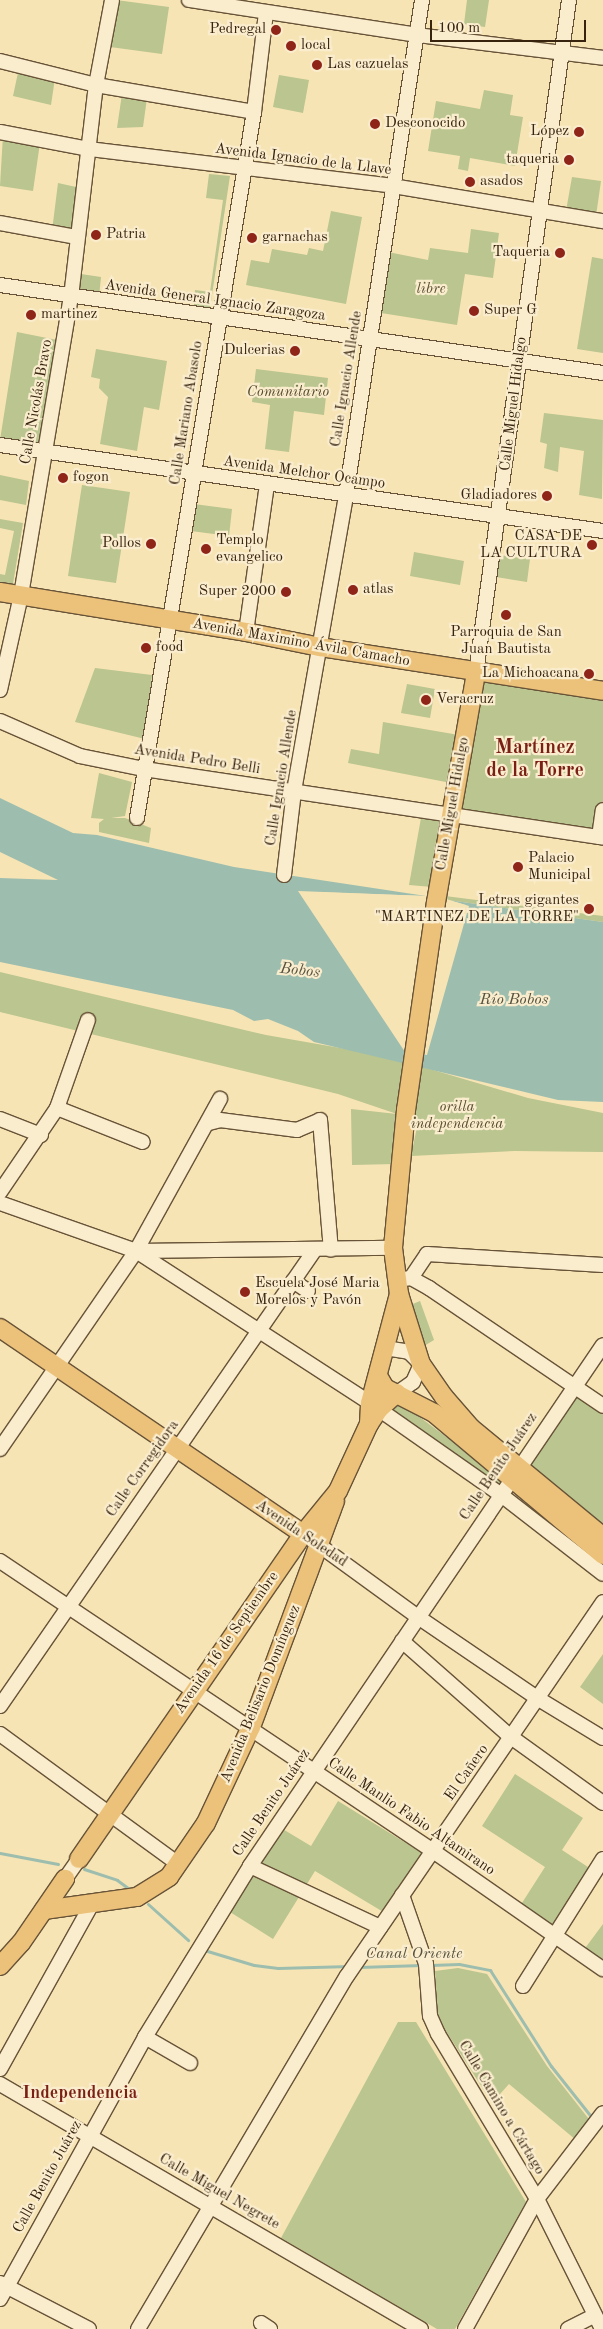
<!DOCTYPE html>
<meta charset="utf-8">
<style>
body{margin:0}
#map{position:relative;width:603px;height:2329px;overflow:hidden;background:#f7e4b4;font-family:"Old Standard TT",serif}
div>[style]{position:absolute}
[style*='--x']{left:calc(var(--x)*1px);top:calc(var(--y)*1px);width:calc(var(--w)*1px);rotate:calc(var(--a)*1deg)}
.green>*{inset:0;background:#bac58f}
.water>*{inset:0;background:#9dbeaf}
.pier>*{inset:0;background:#f7e4b4}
.stream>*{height:3px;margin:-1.5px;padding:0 1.5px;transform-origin:1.5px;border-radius:1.5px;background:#9dbeaf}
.roads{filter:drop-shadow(1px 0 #685338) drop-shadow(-1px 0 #685338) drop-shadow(0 1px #685338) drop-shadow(0 -1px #685338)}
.minor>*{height:14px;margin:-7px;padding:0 7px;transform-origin:7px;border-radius:7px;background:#faedce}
.major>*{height:18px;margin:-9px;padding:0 9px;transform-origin:9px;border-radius:9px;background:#ecc27a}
.dots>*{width:14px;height:14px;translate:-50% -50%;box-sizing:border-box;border:2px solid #faedce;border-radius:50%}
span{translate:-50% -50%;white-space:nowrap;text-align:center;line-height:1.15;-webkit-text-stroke:4.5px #faedce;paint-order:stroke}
.poi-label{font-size:15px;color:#38230f}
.right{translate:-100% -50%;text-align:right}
.left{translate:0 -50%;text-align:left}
.street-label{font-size:15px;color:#38230f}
.park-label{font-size:15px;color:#584c2f;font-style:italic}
.water-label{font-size:16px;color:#56523f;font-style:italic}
.quarter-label{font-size:18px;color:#7a1f14;font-weight:700}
.district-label{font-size:20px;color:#7a1f14;font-weight:700}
.scale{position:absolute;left:430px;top:20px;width:156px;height:22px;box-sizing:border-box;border:2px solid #38230f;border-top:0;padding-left:6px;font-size:15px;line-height:18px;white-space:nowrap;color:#38230f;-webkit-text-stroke:4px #faedce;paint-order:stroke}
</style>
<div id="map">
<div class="green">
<div style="clip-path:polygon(116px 0,169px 7px,162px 54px,110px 47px)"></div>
<div style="clip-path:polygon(467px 0,489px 0,485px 27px,464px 24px)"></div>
<div style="clip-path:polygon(19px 68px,55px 78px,51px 105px,13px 96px)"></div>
<div style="clip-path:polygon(279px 75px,309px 80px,303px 113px,273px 107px)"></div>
<div style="clip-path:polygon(484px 90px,513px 95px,510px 115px,523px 117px,515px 166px,470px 158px,468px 171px,458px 169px,460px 156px,428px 151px,436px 101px,480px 109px)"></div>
<div style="clip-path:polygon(122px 94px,147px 98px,143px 127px,117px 128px)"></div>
<div style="clip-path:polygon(3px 135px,40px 143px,33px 191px,0 186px)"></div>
<div style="clip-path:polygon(209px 174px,230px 176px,210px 308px,194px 305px,195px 290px,210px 292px,223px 200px,206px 198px)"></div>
<div style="clip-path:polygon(572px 177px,601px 181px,596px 216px,566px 211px)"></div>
<div style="clip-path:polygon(58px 183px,76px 187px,71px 234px,52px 231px)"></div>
<div style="clip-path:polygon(331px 211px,362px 217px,346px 304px,246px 285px,251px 260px,269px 263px,272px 249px,307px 255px,309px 248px,323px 251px)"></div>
<div style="clip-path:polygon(471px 229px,499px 233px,493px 278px,465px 274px,457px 325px,381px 313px,388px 252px,428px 260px,430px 248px,468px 253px)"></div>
<div style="clip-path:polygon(592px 257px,603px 259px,603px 353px,577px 349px)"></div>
<div style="clip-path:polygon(81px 274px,101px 277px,99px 297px,78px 291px)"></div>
<div style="clip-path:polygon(17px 332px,62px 341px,43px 448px,0 440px)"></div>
<div style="clip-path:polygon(96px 349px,167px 361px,159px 410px,144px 407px,137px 451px,100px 444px,108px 397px,99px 388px,100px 379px,91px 377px)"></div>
<div style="clip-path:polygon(256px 369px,328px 378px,324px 415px,294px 411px,289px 452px,265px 449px,270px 405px,252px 402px)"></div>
<div style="clip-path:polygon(544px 413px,603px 420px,602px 499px,579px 495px,584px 451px,560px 447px,558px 472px,544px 468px,547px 444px,540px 442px)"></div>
<div style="clip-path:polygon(0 475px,29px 481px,26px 505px,0 500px)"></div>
<div style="clip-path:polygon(82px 485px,130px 492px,116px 583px,68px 576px)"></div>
<div style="clip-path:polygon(194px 504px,232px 509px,229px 536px,191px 531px)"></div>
<div style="clip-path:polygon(0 519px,23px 523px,13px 584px,0 582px,0 574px,5px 575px,14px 531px,0 528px)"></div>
<div style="clip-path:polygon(414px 552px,464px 561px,460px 585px,410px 576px)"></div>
<div style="clip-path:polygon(499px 555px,530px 559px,527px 582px,496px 577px)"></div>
<div style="clip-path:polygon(95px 668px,152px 675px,145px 739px,75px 722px)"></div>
<div style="clip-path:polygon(478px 675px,603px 694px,603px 807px,599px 837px,457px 816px)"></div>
<div style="clip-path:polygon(407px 684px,435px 689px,430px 718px,401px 713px)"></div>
<div style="clip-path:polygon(383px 722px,459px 735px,451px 783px,348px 763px,351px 749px,379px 754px)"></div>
<div style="clip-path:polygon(99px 773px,132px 782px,125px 816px,111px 818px,125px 818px,151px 828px,149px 843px,99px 832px,99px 823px,104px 819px,91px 818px)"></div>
<div style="clip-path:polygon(421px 818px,442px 822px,432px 887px,409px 885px)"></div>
<div style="clip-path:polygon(445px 896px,603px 916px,603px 922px,448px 900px)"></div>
<div style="clip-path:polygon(0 972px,266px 1035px,386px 1056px,528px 1098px,603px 1113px,603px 1152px,515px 1151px,411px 1156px,418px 1122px,401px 1116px,395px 1164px,352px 1165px,351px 1109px,397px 1114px,338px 1094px,0 1012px)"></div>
<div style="clip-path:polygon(420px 1301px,434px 1340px,424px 1346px,408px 1306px)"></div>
<div style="clip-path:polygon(571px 1392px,603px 1412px,603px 1531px,522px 1467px)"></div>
<div style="clip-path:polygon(398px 1401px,507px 1482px,500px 1493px,387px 1410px)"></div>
<div style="clip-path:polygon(603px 1654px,603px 1704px,580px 1687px)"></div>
<div style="clip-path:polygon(515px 1774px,583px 1818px,562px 1850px,591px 1869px,553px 1928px,520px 1906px,545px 1867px,482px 1826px)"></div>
<div style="clip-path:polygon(338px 1801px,422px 1853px,385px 1913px,315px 1871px,273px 1939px,230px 1912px,281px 1828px,311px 1846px)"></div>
<div style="clip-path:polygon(603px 1924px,603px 1965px,583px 1951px)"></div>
<div style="clip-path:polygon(458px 1968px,487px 1974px,547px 2066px,592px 2123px,576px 2140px,509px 2084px,492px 2103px,437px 2017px,435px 1971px)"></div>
<div style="clip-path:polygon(398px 2022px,416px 2022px,526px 2202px,455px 2329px,437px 2329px,281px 2238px)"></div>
</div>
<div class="water">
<div style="clip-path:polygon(0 798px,73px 833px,97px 835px,234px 867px,426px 896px,315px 892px,466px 905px,448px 900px,603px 922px,603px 1102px,558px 1100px,314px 1042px,298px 1031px,268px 1019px,254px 1021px,233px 1010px,0 962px,0 878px,58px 880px,0 852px)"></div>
</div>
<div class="pier">
<div style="clip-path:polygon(298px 891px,426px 896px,429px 897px,414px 898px,446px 899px,469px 906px,427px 1055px,405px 1052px)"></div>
</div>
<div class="stream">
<div style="--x:0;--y:1853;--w:59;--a:10.7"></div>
<div style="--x:84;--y:1869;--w:35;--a:18"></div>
<div style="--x:117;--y:1880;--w:19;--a:36"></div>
<div style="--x:148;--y:1904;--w:54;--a:42"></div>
<div style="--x:204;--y:1950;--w:52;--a:16.7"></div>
<div style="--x:254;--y:1965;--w:24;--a:7"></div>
<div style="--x:278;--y:1968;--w:72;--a:-1.6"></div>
<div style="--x:431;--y:1965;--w:28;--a:-2"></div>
<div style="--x:459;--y:1964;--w:32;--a:11"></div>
<div style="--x:490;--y:1970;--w:114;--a:57.6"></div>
<div style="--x:551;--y:2066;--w:68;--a:51.6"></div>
<div style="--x:359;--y:1967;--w:63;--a:-1.8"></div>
</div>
<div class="roads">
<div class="minor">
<div style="--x:189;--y:0;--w:231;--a:8.7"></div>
<div style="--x:417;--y:35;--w:187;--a:7"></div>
<div style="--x:0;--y:61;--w:99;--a:14"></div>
<div style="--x:96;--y:85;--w:160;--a:9.7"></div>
<div style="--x:0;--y:132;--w:91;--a:10.8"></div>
<div style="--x:89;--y:149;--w:306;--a:6.9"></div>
<div style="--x:393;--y:186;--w:213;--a:9.5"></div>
<div style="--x:0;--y:223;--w:77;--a:10.4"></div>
<div style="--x:0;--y:285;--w:609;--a:8.3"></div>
<div style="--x:0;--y:445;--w:609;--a:8.12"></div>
<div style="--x:246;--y:632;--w:149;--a:-81.9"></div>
<div style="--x:476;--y:673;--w:679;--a:-82.13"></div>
<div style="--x:0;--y:690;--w:97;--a:-77.5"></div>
<div style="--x:21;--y:595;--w:302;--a:-80.5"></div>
<div style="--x:71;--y:297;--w:213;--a:-83.3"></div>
<div style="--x:96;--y:85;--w:86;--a:-79.3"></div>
<div style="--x:0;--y:721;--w:87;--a:23.6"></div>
<div style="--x:80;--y:756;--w:65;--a:11.5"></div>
<div style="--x:144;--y:769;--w:464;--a:8.5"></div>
<div style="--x:137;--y:818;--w:716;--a:-80.59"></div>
<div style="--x:254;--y:112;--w:100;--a:-83.1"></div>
<div style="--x:599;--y:837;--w:27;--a:-82"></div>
<div style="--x:284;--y:875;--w:85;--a:-83.2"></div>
<div style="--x:294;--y:791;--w:301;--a:-80"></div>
<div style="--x:346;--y:495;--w:501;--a:-81.27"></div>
<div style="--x:57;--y:1108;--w:92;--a:21.6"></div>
<div style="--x:0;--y:1119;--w:44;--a:21.3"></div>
<div style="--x:209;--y:1123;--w:11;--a:-15"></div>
<div style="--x:220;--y:1120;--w:78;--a:7.4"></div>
<div style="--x:297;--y:1130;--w:25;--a:-23"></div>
<div style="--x:320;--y:1120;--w:130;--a:85.2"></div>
<div style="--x:0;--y:1192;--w:102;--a:-55.8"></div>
<div style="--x:57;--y:1108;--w:93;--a:-70.6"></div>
<div style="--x:0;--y:1203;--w:144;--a:19.4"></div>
<div style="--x:136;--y:1251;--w:257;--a:-0.7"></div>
<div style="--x:136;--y:1251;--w:279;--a:33"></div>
<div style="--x:370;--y:1403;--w:159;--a:35"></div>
<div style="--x:500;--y:1494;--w:130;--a:37.8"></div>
<div style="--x:411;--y:1278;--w:29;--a:-56"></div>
<div style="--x:427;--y:1254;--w:176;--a:3.6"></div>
<div style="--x:397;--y:1280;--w:14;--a:-8"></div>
<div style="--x:411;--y:1278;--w:21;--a:29"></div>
<div style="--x:429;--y:1288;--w:210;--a:34.1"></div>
<div style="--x:293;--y:1281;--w:18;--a:34"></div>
<div style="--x:385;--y:1348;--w:24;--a:9"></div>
<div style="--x:409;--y:1352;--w:17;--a:45"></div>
<div style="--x:421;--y:1364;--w:20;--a:114"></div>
<div style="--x:413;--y:1382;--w:19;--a:145"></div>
<div style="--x:0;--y:1449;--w:240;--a:-55.5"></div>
<div style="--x:136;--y:1251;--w:174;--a:-61.1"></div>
<div style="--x:312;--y:1540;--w:131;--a:36"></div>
<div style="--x:418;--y:1617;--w:144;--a:34.2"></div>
<div style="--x:537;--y:1698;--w:77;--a:31.2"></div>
<div style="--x:0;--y:1561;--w:521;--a:33.81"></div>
<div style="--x:433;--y:1851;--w:207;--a:34.8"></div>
<div style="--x:402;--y:1641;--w:145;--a:41.4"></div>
<div style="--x:511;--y:1737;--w:113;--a:35.7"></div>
<div style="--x:0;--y:1706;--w:553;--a:-55.39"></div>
<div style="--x:0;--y:1734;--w:220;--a:36.1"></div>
<div style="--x:250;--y:1866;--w:144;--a:25.1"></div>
<div style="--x:65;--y:1879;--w:24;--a:-55"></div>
<div style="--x:402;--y:1895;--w:73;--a:70.8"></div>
<div style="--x:426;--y:1964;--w:52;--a:85.6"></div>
<div style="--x:430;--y:2016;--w:20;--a:66"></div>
<div style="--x:438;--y:2034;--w:192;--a:59"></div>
<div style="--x:537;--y:2199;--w:145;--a:63.4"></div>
<div style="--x:523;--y:1986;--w:150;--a:-57.8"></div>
<div style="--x:145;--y:2037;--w:52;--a:30"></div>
<div style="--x:0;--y:2069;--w:189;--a:-60.9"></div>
<div style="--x:0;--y:2084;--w:487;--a:30.2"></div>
<div style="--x:0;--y:2283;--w:100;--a:27.3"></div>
<div style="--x:0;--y:2299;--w:299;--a:-61"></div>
<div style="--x:145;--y:2037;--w:201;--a:-58.4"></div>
<div style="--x:250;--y:1866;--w:629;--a:-55.88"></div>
<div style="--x:261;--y:2323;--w:11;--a:34"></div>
<div style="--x:138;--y:2329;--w:410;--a:-59.4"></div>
<div style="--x:347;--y:1976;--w:453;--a:-55.6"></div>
<div style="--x:465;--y:2329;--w:149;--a:-61"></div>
<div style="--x:537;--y:2199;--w:108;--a:-52.5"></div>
<div style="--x:568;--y:2329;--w:30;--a:-27"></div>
</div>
<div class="major">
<div style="--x:0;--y:592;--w:249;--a:9.2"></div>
<div style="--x:246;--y:632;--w:76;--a:11.5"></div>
<div style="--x:320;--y:647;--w:286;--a:8.8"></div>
<div style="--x:476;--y:673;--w:232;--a:99.9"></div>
<div style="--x:436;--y:902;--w:210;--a:98.2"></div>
<div style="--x:406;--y:1110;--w:139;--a:95.4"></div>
<div style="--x:393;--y:1248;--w:46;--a:82.6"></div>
<div style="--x:399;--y:1294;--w:73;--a:72.6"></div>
<div style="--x:421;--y:1364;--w:40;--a:55.1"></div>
<div style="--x:444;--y:1397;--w:41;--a:48.9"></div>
<div style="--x:471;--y:1428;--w:171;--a:39.5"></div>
<div style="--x:0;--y:1328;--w:366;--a:34.2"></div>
<div style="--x:378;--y:1376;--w:14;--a:60"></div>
<div style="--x:385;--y:1388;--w:55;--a:27"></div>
<div style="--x:434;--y:1413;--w:221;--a:40"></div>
<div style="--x:369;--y:1424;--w:21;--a:-87"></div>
<div style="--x:370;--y:1403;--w:113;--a:-75.1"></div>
<div style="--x:79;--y:1859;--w:395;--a:-55.4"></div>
<div style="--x:303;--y:1534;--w:55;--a:-50.9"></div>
<div style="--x:338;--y:1491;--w:74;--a:-65.2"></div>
<div style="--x:369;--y:1424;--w:18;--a:-56"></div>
<div style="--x:379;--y:1409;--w:24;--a:-42"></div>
<div style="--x:44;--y:1910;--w:94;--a:-8"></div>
<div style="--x:137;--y:1897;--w:38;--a:-32"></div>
<div style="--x:169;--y:1877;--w:65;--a:-55.6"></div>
<div style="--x:206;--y:1823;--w:106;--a:-64.9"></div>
<div style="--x:251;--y:1727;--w:241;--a:-69.6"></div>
<div style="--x:0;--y:1966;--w:31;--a:-48"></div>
<div style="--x:21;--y:1943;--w:78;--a:-55.5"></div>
</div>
</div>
<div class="dots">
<div style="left:276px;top:30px;background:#8f2418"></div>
<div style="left:291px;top:46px;background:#8f2418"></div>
<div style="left:317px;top:65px;background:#8f2418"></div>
<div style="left:375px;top:124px;background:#8f2418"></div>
<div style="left:579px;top:132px;background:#8f2418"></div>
<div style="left:569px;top:160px;background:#8f2418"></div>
<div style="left:470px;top:182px;background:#8f2418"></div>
<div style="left:96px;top:235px;background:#8f2418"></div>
<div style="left:252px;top:238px;background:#8f2418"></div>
<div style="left:560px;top:253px;background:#8f2418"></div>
<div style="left:474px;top:311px;background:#8f2418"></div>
<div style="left:31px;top:315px;background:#8f2418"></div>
<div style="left:295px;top:351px;background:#8f2418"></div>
<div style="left:63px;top:478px;background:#8f2418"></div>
<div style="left:547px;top:496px;background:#8f2418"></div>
<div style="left:151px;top:544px;background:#8f2418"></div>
<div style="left:592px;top:545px;background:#8f2418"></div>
<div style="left:206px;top:549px;background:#8f2418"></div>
<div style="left:353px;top:590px;background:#8f2418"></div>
<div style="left:286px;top:592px;background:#8f2418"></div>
<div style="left:506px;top:615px;background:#8f2418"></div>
<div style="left:146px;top:648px;background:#8f2418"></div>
<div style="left:589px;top:674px;background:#8f2418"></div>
<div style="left:426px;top:700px;background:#8f2418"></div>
<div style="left:518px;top:867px;background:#8f2418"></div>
<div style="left:589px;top:909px;background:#8f2418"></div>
<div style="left:245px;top:1292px;background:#8f2418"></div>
</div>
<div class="poi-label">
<span class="right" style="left:266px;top:30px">Pedregal</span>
<span class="left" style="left:301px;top:46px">local</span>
<span class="left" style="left:327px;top:65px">Las cazuelas</span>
<span class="left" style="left:385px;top:124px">Desconocido</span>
<span class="right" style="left:569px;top:132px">López</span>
<span class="right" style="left:559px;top:160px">taqueria</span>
<span class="left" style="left:480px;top:182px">asados</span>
<span class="left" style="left:106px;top:235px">Patria</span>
<span class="left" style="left:262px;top:238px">garnachas</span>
<span class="right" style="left:550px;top:253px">Taqueria</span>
<span class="left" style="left:484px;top:311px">Super G</span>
<span class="left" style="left:41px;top:315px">martinez</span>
<span class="right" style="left:285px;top:351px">Dulcerias</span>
<span class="left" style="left:73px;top:478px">fogon</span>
<span class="right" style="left:537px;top:496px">Gladiadores</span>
<span class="right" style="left:582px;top:545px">CASA DE<br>LA CULTURA</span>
<span class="left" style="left:216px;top:549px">Templo<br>evangelico</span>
<span class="right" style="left:141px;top:544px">Pollos</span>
<span class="left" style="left:363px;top:590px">atlas</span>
<span class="right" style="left:276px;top:592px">Super 2000</span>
<span style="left:506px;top:641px">Parroquia de San<br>Juan Bautista</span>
<span class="left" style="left:156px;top:648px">food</span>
<span class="right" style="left:579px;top:674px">La Michoacana</span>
<span class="left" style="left:436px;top:700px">Veracruz</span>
<span class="left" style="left:528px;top:867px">Palacio<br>Municipal</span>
<span class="right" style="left:579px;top:909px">Letras gigantes<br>"MARTINEZ DE LA TORRE"</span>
<span class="left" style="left:255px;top:1292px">Escuela José Maria<br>Morelos y Pavón</span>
</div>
<div class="street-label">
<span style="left:303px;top:160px;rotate:7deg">Avenida Ignacio de la Llave</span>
<span style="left:215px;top:301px;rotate:8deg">Avenida General Ignacio Zaragoza</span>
<span style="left:347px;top:379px;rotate:-81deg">Calle Ignacio Allende</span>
<span style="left:37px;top:402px;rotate:-80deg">Calle Nicolás Bravo</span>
<span style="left:514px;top:404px;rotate:-83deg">Calle Miguel Hidalgo</span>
<span style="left:187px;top:413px;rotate:-81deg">Calle Mariano Abasolo</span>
<span style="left:304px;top:473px;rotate:8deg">Avenida Melchor Ocampo</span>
<span style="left:301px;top:643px;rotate:10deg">Avenida Maximino Ávila Camacho</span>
<span style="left:197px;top:760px;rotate:9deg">Avenida Pedro Belli</span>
<span style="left:282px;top:778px;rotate:-81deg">Calle Ignacio Allende</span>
<span style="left:453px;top:804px;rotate:-80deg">Calle Miguel Hidalgo</span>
<span style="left:499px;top:1467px;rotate:-56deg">Calle Benito Juárez</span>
<span style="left:143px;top:1469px;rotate:-55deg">Calle Corregidora</span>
<span style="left:301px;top:1534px;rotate:34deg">Avenida Soledad</span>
<span style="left:227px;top:1643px;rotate:-55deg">Avenida 16 de Septiembre</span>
<span style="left:261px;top:1694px;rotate:-68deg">Avenida Belisario Domínguez</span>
<span style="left:467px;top:1773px;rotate:-55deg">El Cañero</span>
<span style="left:272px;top:1803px;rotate:-56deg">Calle Benito Juárez</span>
<span style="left:411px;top:1817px;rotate:34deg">Calle Manlio Fabio Altamirano</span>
<span style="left:501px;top:2108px;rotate:59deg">Calle Camino a Cártago</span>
<span style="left:48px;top:2177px;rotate:-61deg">Calle Benito Juárez</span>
<span style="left:219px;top:2192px;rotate:30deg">Calle Miguel Negrete</span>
</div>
<div class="park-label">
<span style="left:431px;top:290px">libre</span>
<span style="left:288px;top:393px">Comunitario</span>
<span style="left:457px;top:1116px">orilla<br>independencia</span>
</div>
<div class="water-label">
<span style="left:300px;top:971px;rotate:6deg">Bobos</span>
<span style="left:514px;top:1000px">Río Bobos</span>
<span style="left:414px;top:1954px">Canal Oriente</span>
</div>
<div class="quarter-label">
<span style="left:80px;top:2093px">Independencia</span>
</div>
<div class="district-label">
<span style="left:535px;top:760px">Martínez<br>de la Torre</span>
</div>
<div class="scale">100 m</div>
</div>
